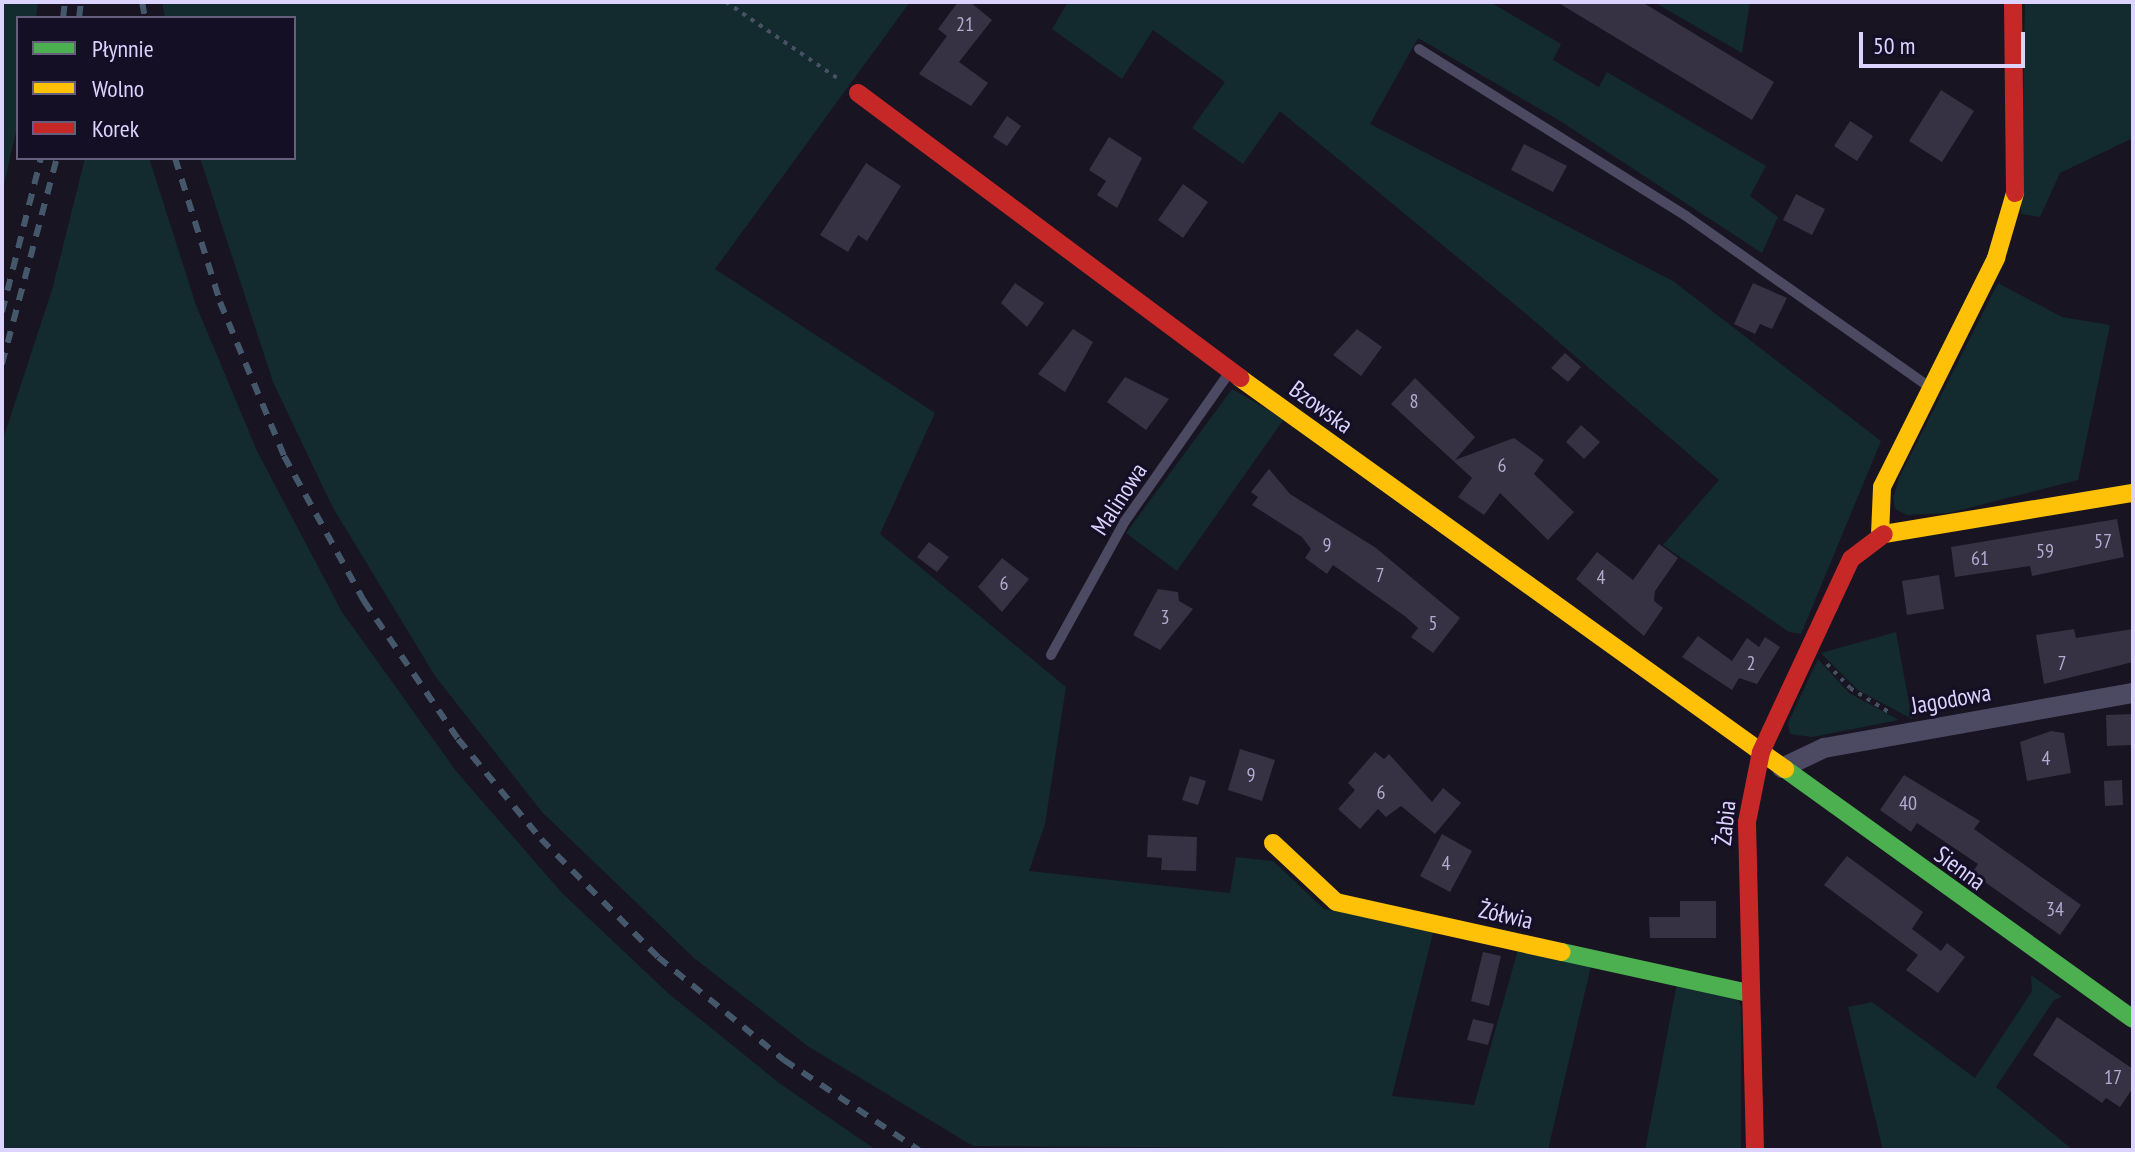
<!DOCTYPE html>
<meta charset="utf-8">
<style>
body{margin:0}
#map{position:relative;width:2135px;height:1152px;overflow:hidden;background:#181421;font-family:"PT Sans Narrow",sans-serif}
div>[style]{position:absolute}
[style*='--x']{left:calc(var(--x)*1px);top:calc(var(--y)*1px);width:calc(var(--w)*1px);rotate:calc(var(--a)*1deg)}
.green>*{inset:0;background:#132b2e}
.building>*{inset:0;background:#363243}
.path>*{height:4px;margin-top:-2px;transform-origin:0;background:repeating-linear-gradient(90deg,#475262 0 4px,transparent 0 10px)}
.lane>*{height:10px;margin:-5px;padding:0 5px;transform-origin:5px;border-radius:5px;background:#4c4962}
.street>*{height:20px;margin:-10px;padding:0 10px;transform-origin:10px;border-radius:10px;background:#4c4962}
.fast>*{height:18px;margin:-9px;padding:0 9px;transform-origin:9px;border-radius:9px;background:#4caf50}
.slow>*{height:18px;margin:-9px;padding:0 9px;transform-origin:9px;border-radius:9px;background:#ffc107}
.jam>*{height:18px;margin:-9px;padding:0 9px;transform-origin:9px;border-radius:9px;background:#c62828}
.rail>*{height:6px;margin-top:-3px;transform-origin:0;background:repeating-linear-gradient(90deg,#45586b 0 12px,transparent 0 22px)}
span{translate:-50% -50%;white-space:nowrap;text-align:center;line-height:1.15;-webkit-text-stroke:6px #150f26;paint-order:stroke}
.number-label{font-size:20px;color:#b2acd0}
.number-label span{-webkit-text-stroke-width:0}
.street-label{font-size:24px;color:#dcd4ff}
.frame{position:absolute;inset:0;border:4px solid #dcd4ff;pointer-events:none}
.legend{position:absolute;left:16px;top:16px;width:280px;height:144px;box-sizing:border-box;background:#150f26;border:2px solid #655e7d;margin:0;padding:10px 14px;list-style:none;font-size:24px;color:#dcd4ff}
.legend li{display:flex;align-items:center;gap:16px;height:40px}
.legend b{width:40px;border:2px solid #655e7d}
.scale{position:absolute;left:1859px;top:32px;width:166px;height:36px;box-sizing:border-box;border:4px solid #dcd4ff;border-top:0;padding-left:10px;font-size:24px;line-height:28px;white-space:nowrap;color:#dcd4ff;-webkit-text-stroke:6px #150f26;paint-order:stroke}
</style>
<div id="map">
<div class="green">
<div style="clip-path:polygon(2px 2px,38px 2px,36px 18px,18px 18px,18px 123px,2px 193px)"></div>
<div style="clip-path:polygon(162px 2px,910px 2px,715px 269px,935px 413px,880px 534px,1066px 687px,1045px 824px,1029px 871px,1230px 893px,1236px 857px,1273px 861px,1324px 909px,1434px 929px,1392px 1096px,1474px 1105px,1518px 950px,1591px 966px,1548px 1150px,973px 1146px,809px 1047px,694px 958px,542px 812px,435px 676px,332px 506px,273px 382px,200px 158px,294px 158px,294px 18px,165px 18px)"></div>
<div style="clip-path:polygon(1068px 2px,1490px 2px,1561px 44px,1553px 60px,1577px 74px,1599px 87px,1607px 72px,1766px 166px,1750px 196px,1778px 217px,1762px 253px,1557px 119px,1418px 38px,1370px 124px,1673px 281px,1881px 441px,1801px 634px,1789px 632px,1663px 545px,1719px 480px,1525px 313px,1280px 111px,1243px 164px,1192px 128px,1225px 82px,1153px 30px,1122px 79px,1052px 29px)"></div>
<div style="clip-path:polygon(1654px 2px,1750px 2px,1742px 53px,1683px 19px)"></div>
<div style="clip-path:polygon(2025px 2px,2133px 2px,2133px 138px,2060px 173px,2040px 217px,2021px 214px)"></div>
<div style="clip-path:polygon(85px 158px,149px 158px,196px 305px,257px 451px,342px 612px,456px 771px,562px 893px,668px 993px,779px 1083px,876px 1150px,2px 1150px,2px 442px,52px 290px)"></div>
<div style="clip-path:polygon(1998px 283px,2062px 317px,2110px 325px,2078px 480px,1949px 513px,1907px 515px,1895px 509px,1893px 498px,1899px 478px)"></div>
<div style="clip-path:polygon(1232px 389px,1284px 419px,1177px 571px,1126px 533px)"></div>
<div style="clip-path:polygon(1896px 632px,1912px 719px,1858px 690px,1821px 653px)"></div>
<div style="clip-path:polygon(1818px 659px,1849px 693px,1899px 720px,1812px 737px,1790px 734px,1788px 723px)"></div>
<div style="clip-path:polygon(2031px 975px,2062px 997px,2054px 1000px,1996px 1087px,2073px 1150px,1883px 1150px,1848px 1007px,1872px 1002px,1975px 1078px,2032px 991px)"></div>
<div style="clip-path:polygon(1677px 983px,1737px 997px,1741px 1007px,1741px 1150px,1645px 1150px)"></div>
</div>
<div class="building">
<div style="clip-path:polygon(958px 2px,970px 2px,992px 20px,959px 62px,988px 83px,971px 106px,919px 74px,947px 36px,938px 29px)"></div>
<div style="clip-path:polygon(1557px 2px,1642px 2px,1774px 82px,1752px 120px)"></div>
<div style="clip-path:polygon(1941px 90px,1974px 111px,1942px 162px,1909px 141px)"></div>
<div style="clip-path:polygon(1007px 116px,1021px 126px,1007px 146px,993px 137px)"></div>
<div style="clip-path:polygon(1850px 121px,1873px 136px,1857px 161px,1834px 146px)"></div>
<div style="clip-path:polygon(1109px 137px,1142px 158px,1117px 208px,1097px 195px,1106px 181px,1089px 170px)"></div>
<div style="clip-path:polygon(1524px 144px,1567px 166px,1553px 192px,1511px 170px)"></div>
<div style="clip-path:polygon(866px 163px,901px 186px,867px 241px,858px 235px,848px 252px,820px 235px)"></div>
<div style="clip-path:polygon(1183px 184px,1208px 202px,1183px 238px,1158px 220px)"></div>
<div style="clip-path:polygon(1796px 194px,1825px 209px,1812px 235px,1783px 220px)"></div>
<div style="clip-path:polygon(1015px 283px,1044px 303px,1027px 327px,1001px 303px)"></div>
<div style="clip-path:polygon(1753px 283px,1787px 298px,1772px 329px,1760px 324px,1755px 334px,1734px 324px)"></div>
<div style="clip-path:polygon(1073px 329px,1093px 342px,1065px 392px,1038px 374px)"></div>
<div style="clip-path:polygon(1357px 329px,1382px 347px,1361px 376px,1333px 355px)"></div>
<div style="clip-path:polygon(1565px 353px,1581px 367px,1568px 382px,1551px 368px)"></div>
<div style="clip-path:polygon(1125px 377px,1169px 399px,1146px 430px,1107px 402px)"></div>
<div style="clip-path:polygon(1415px 378px,1475px 437px,1455px 460px,1514px 438px,1544px 460px,1534px 474px,1574px 512px,1548px 540px,1500px 493px,1484px 515px,1458px 497px,1472px 478px,1391px 404px)"></div>
<div style="clip-path:polygon(1581px 425px,1600px 442px,1584px 459px,1566px 442px)"></div>
<div style="clip-path:polygon(1269px 469px,1290px 494px,1376px 548px,1460px 618px,1433px 653px,1411px 637px,1418px 628px,1406px 617px,1333px 565px,1327px 574px,1305px 558px,1311px 549px,1302px 537px,1252px 505px,1258px 497px,1251px 492px)"></div>
<div style="clip-path:polygon(2117px 519px,2124px 557px,2032px 576px,2030px 566px,1955px 577px,1951px 547px)"></div>
<div style="clip-path:polygon(929px 542px,949px 557px,937px 572px,917px 557px)"></div>
<div style="clip-path:polygon(1659px 544px,1678px 558px,1655px 591px,1654px 601px,1663px 608px,1644px 636px,1576px 579px,1597px 552px,1633px 580px)"></div>
<div style="clip-path:polygon(1002px 558px,1029px 579px,1002px 612px,978px 587px)"></div>
<div style="clip-path:polygon(1939px 575px,1944px 609px,1907px 615px,1902px 581px)"></div>
<div style="clip-path:polygon(1158px 589px,1178px 592px,1179px 601px,1193px 609px,1160px 650px,1133px 635px)"></div>
<div style="clip-path:polygon(2074px 629px,2076px 638px,2133px 629px,2133px 662px,2044px 684px,2036px 635px)"></div>
<div style="clip-path:polygon(1698px 636px,1732px 661px,1747px 638px,1759px 647px,1765px 637px,1780px 647px,1757px 684px,1739px 678px,1732px 690px,1682px 657px)"></div>
<div style="clip-path:polygon(2133px 714px,2133px 745px,2107px 746px,2106px 715px)"></div>
<div style="clip-path:polygon(2051px 731px,2064px 733px,2071px 773px,2027px 781px,2020px 742px)"></div>
<div style="clip-path:polygon(1240px 749px,1275px 760px,1262px 801px,1228px 790px)"></div>
<div style="clip-path:polygon(1375px 752px,1384px 759px,1389px 754px,1432px 802px,1443px 788px,1461px 803px,1435px 834px,1401px 806px,1386px 817px,1378px 809px,1360px 829px,1338px 809px,1355px 790px,1348px 783px)"></div>
<div style="clip-path:polygon(1904px 775px,1980px 821px,1974px 829px,2081px 905px,2060px 935px,1972px 873px,1978px 864px,1917px 823px,1911px 832px,1880px 810px)"></div>
<div style="clip-path:polygon(1190px 776px,1206px 781px,1198px 805px,1182px 800px)"></div>
<div style="clip-path:polygon(2122px 780px,2123px 805px,2105px 806px,2104px 781px)"></div>
<div style="clip-path:polygon(1442px 834px,1472px 851px,1450px 892px,1420px 876px)"></div>
<div style="clip-path:polygon(1148px 835px,1197px 837px,1196px 871px,1161px 870px,1162px 858px,1147px 857px)"></div>
<div style="clip-path:polygon(1847px 856px,1923px 912px,1912px 929px,1941px 951px,1947px 943px,1965px 957px,1938px 993px,1906px 970px,1918px 955px,1824px 885px)"></div>
<div style="clip-path:polygon(1680px 901px,1716px 901px,1716px 938px,1650px 938px,1649px 917px,1680px 917px)"></div>
<div style="clip-path:polygon(1483px 952px,1501px 956px,1489px 1006px,1471px 1001px)"></div>
<div style="clip-path:polygon(2057px 1017px,2133px 1069px,2133px 1088px,2120px 1107px,2106px 1098px,2102px 1103px,2033px 1055px)"></div>
<div style="clip-path:polygon(1473px 1019px,1494px 1024px,1488px 1045px,1467px 1040px)"></div>
</div>
<div class="path">
<div style="--x:726;--y:2;--w:138;--a:34.4"></div>
<div style="--x:1827;--y:664;--w:33;--a:46"></div>
<div style="--x:1850;--y:688;--w:49;--a:31.8"></div>
</div>
<div class="lane">
<div style="--x:1419;--y:49;--w:315;--a:32"></div>
<div style="--x:1686;--y:216;--w:296;--a:35.1"></div>
<div style="--x:1051;--y:655;--w:153;--a:-61.1"></div>
<div style="--x:1125;--y:521;--w:181;--a:-54.9"></div>
</div>
<div class="street">
<div style="--x:1782;--y:768;--w:47;--a:-25.5"></div>
<div style="--x:1824;--y:748;--w:314;--a:-10.1"></div>
</div>
<div class="fast">
<div style="--x:1785;--y:769;--w:428;--a:35.7"></div>
<div style="--x:1562;--y:952;--w:191;--a:12.4"></div>
</div>
<div class="slow">
<div style="--x:1240;--y:378;--w:671;--a:35.66"></div>
<div style="--x:1884;--y:534;--w:252;--a:-9.4"></div>
<div style="--x:1880;--y:535;--w:48;--a:-87.6"></div>
<div style="--x:1882;--y:487;--w:256;--a:-63.5"></div>
<div style="--x:1996;--y:258;--w:68;--a:-73.7"></div>
<div style="--x:1273;--y:843;--w:86;--a:43.1"></div>
<div style="--x:1336;--y:902;--w:231;--a:12.5"></div>
</div>
<div class="jam">
<div style="--x:2013;--y:2;--w:191;--a:89.4"></div>
<div style="--x:858;--y:93;--w:477;--a:36.7"></div>
<div style="--x:1755;--y:1150;--w:328;--a:-91.4"></div>
<div style="--x:1747;--y:822;--w:71;--a:-78.7"></div>
<div style="--x:1761;--y:752;--w:213;--a:-65"></div>
<div style="--x:1851;--y:559;--w:41;--a:-37.1"></div>
</div>
<div class="rail">
<div style="--x:142;--y:2;--w:16;--a:79"></div>
<div style="--x:63;--y:18;--w:16;--a:-83"></div>
<div style="--x:79;--y:18;--w:16;--a:-83"></div>
<div style="--x:175;--y:158;--w:151;--a:72.6"></div>
<div style="--x:220;--y:302;--w:167;--a:67.4"></div>
<div style="--x:284;--y:456;--w:166;--a:61.1"></div>
<div style="--x:364;--y:601;--w:167;--a:55.7"></div>
<div style="--x:458;--y:739;--w:130;--a:50.3"></div>
<div style="--x:541;--y:839;--w:166;--a:45.2"></div>
<div style="--x:658;--y:957;--w:163;--a:39.3"></div>
<div style="--x:784;--y:1060;--w:162;--a:33.7"></div>
<div style="--x:2;--y:312;--w:159;--a:-75.8"></div>
<div style="--x:2;--y:364;--w:213;--a:-75.1"></div>
</div>
<div class="number-label">
<span style="left:965px;top:24px">21</span>
<span style="left:1414px;top:401px">8</span>
<span style="left:1502px;top:465px">6</span>
<span style="left:2103px;top:541px">57</span>
<span style="left:1327px;top:545px">9</span>
<span style="left:2045px;top:551px">59</span>
<span style="left:1980px;top:558px">61</span>
<span style="left:1380px;top:575px">7</span>
<span style="left:1601px;top:577px">4</span>
<span style="left:1004px;top:583px">6</span>
<span style="left:1165px;top:617px">3</span>
<span style="left:1433px;top:623px">5</span>
<span style="left:1751px;top:663px">2</span>
<span style="left:2062px;top:663px">7</span>
<span style="left:2046px;top:758px">4</span>
<span style="left:1251px;top:775px">9</span>
<span style="left:1381px;top:792px">6</span>
<span style="left:1908px;top:803px">40</span>
<span style="left:1446px;top:863px">4</span>
<span style="left:2055px;top:909px">34</span>
<span style="left:2113px;top:1077px">17</span>
</div>
<div class="street-label">
<span style="left:1321px;top:407px;rotate:36deg">Bzowska</span>
<span style="left:1119px;top:499px;rotate:-57deg">Malinowa</span>
<span style="left:1951px;top:699px;rotate:-10deg">Jagodowa</span>
<span style="left:1725px;top:823px;rotate:-84deg">Żabia</span>
<span style="left:1960px;top:868px;rotate:36deg">Sienna</span>
<span style="left:1506px;top:915px;rotate:13deg">Żółwia</span>
</div>
<div class="frame"></div>
<ul class="legend">
<li><b style="height:10px;background:#4caf50"></b>Płynnie</li>
<li><b style="height:10px;background:#ffc107"></b>Wolno</li>
<li><b style="height:10px;background:#c62828"></b>Korek</li>
</ul>
<div class="scale">50 m</div>
</div>
